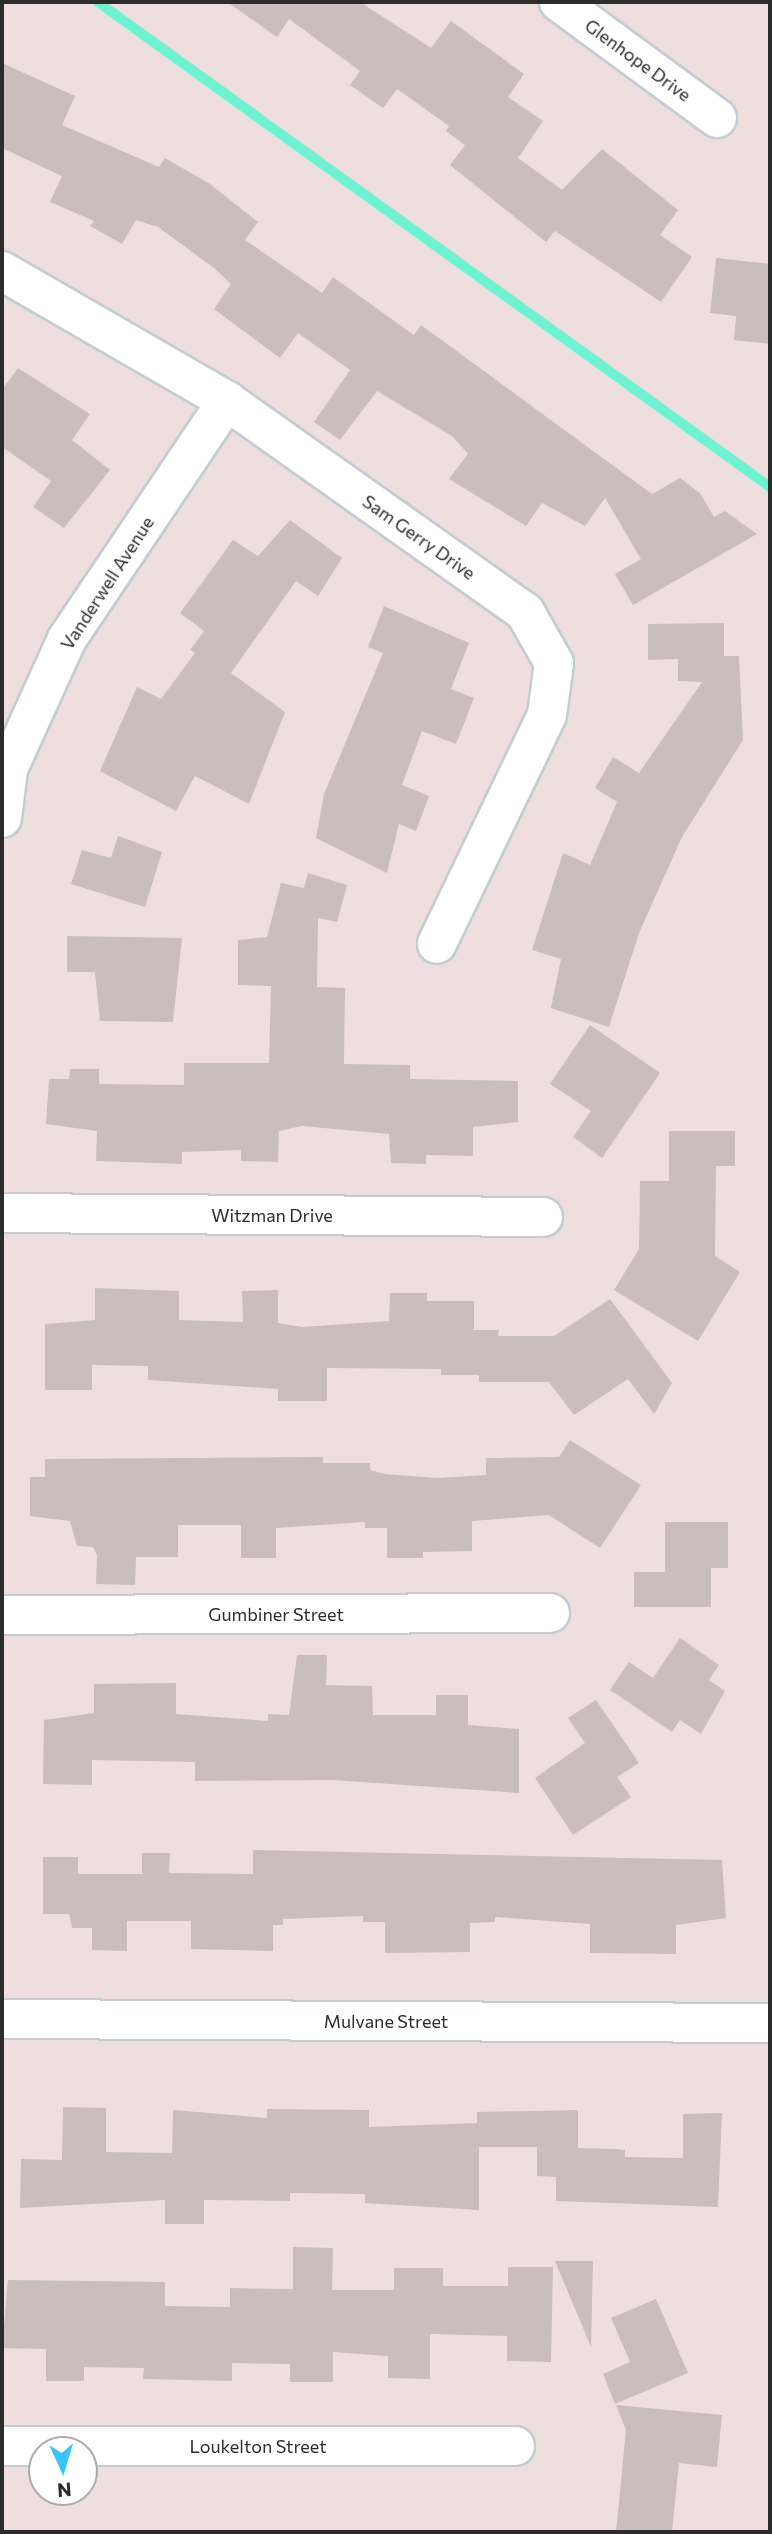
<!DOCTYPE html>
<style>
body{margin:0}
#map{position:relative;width:772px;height:2534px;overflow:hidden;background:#eedfde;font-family:Commissioner,sans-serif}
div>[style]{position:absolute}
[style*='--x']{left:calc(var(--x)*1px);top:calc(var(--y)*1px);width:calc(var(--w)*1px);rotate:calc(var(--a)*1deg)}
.stream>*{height:10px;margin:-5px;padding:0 5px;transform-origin:5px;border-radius:5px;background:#6ef3d2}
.building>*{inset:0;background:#c9bebc}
.roads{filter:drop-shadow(2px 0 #c2cdd2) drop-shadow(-2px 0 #c2cdd2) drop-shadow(0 2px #c2cdd2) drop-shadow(0 -2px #c2cdd2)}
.street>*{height:38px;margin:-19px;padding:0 19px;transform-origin:19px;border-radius:19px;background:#fff}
span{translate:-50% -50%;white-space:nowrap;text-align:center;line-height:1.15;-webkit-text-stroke:7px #fff;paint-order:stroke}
.street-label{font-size:18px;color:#2c2c2c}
.frame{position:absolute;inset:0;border:4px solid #2c2c2c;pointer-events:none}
.north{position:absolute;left:28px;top:2436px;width:70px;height:70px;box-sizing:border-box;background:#fff;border:2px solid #ababab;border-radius:50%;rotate:176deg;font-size:19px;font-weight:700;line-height:28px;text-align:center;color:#2c2c2c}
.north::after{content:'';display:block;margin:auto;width:24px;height:32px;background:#39c3ff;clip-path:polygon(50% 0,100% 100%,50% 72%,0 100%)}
</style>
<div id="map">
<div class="stream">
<div style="--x:98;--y:2;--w:829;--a:35.82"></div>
</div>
<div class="building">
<div style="clip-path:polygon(227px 2px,360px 2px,431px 48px,451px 21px,524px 74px,508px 97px,543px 121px,518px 158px,562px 190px,602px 149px,678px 210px,660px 235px,692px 257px,661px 302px,555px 231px,546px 242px,450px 165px,465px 145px,446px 131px,449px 126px,397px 89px,383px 108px,350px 85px,360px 71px,289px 19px,277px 37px)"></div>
<div style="clip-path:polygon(2px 63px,75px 96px,62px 125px,159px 167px,165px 158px,210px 184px,258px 222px,245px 240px,322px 293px,333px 277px,414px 335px,421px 325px,652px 494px,680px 478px,700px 493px,714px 517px,725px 511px,757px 534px,633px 605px,615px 574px,641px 559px,605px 498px,585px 526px,542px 503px,526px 526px,449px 479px,468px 454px,452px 436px,377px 391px,340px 440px,314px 422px,350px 370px,298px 333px,280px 358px,214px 309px,231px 284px,214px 268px,158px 227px,136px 220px,122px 244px,90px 226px,94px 221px,50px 202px,62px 176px,2px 148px)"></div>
<div style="clip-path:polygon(716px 258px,770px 264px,770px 344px,734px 340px,736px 316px,710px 313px)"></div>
<div style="clip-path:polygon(18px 368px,90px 414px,72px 440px,110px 470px,64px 528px,33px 507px,51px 481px,2px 447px,2px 390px)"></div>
<div style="clip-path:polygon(290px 520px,342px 558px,318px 596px,296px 581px,231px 673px,285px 712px,249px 804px,195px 776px,176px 811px,100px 771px,137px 687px,161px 699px,195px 653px,190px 650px,204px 631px,180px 613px,233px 540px,258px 556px)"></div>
<div style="clip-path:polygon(384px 606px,469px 643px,451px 689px,474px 698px,456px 744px,422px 731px,402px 785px,429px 796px,416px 831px,399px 824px,387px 873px,316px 838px,324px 794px,383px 653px,368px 647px)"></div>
<div style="clip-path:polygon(724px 623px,724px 656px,739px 656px,743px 740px,682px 837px,639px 933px,609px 1027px,551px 1008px,561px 959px,532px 950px,563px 853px,590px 865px,617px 802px,595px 788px,613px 757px,639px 773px,702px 682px,678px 681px,678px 659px,648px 660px,648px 624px)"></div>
<div style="clip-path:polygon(118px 836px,162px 852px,145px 907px,71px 884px,82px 850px,111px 858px)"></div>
<div style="clip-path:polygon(308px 873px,347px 885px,337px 922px,318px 918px,317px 987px,345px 988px,344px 1064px,410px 1065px,410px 1079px,518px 1081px,518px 1122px,473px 1127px,473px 1156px,426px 1155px,426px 1164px,391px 1163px,389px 1134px,302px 1126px,279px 1131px,278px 1162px,241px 1161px,241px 1150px,182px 1152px,182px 1164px,96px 1161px,97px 1131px,46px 1124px,49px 1079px,69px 1079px,70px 1069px,99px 1069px,99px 1084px,184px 1085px,184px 1063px,269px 1063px,271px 986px,238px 985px,238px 940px,267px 937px,281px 883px,304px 888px)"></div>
<div style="clip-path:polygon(67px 936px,182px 938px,173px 1022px,100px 1021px,95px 972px,67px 972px)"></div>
<div style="clip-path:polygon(590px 1025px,660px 1073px,602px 1158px,573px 1137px,591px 1111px,550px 1084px)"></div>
<div style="clip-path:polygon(669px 1131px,735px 1131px,735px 1166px,716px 1166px,715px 1256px,740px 1272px,698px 1341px,614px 1290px,639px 1249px,640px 1181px,669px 1181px)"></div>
<div style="clip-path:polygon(95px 1288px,179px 1291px,179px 1320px,243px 1322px,242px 1291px,278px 1290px,278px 1323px,302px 1327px,389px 1321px,390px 1293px,427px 1293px,427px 1301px,474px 1301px,474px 1330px,499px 1330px,498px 1336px,554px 1336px,610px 1299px,672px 1383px,654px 1414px,628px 1379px,574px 1415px,549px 1382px,479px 1382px,479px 1375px,441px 1375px,441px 1369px,327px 1368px,327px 1401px,278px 1401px,278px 1389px,148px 1380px,148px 1366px,92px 1365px,92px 1390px,45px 1390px,45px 1324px,95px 1320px)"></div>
<div style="clip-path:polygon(570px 1440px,641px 1485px,600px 1548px,549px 1515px,472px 1521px,472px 1551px,423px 1552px,423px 1558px,387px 1558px,387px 1528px,365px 1528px,365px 1522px,276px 1528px,276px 1558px,241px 1558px,241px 1525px,178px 1525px,178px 1557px,136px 1557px,135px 1585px,96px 1584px,97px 1555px,93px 1547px,77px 1546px,70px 1521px,30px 1516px,30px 1477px,45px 1477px,45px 1459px,323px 1457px,323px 1463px,370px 1463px,370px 1470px,385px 1474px,438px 1478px,486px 1475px,486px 1458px,559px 1457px)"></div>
<div style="clip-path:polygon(665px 1522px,728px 1522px,728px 1568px,711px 1568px,711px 1607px,634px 1607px,634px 1572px,665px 1572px)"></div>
<div style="clip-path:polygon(680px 1638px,719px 1665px,709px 1680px,725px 1691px,701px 1734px,680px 1720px,672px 1732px,610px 1690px,629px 1662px,653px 1678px)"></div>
<div style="clip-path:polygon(297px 1655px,327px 1655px,326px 1685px,372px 1686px,373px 1715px,436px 1715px,436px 1695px,468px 1695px,468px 1725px,519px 1729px,519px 1793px,332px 1780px,195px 1781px,195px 1762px,92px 1760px,92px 1785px,43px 1784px,44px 1720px,94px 1713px,94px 1684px,176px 1683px,176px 1714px,268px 1721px,268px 1714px,289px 1715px)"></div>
<div style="clip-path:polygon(596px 1700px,639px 1763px,617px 1777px,631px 1797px,573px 1835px,535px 1778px,585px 1743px,568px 1718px)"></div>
<div style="clip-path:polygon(253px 1850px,722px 1860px,726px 1918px,676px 1925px,676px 1954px,590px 1953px,590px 1924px,495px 1917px,495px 1922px,470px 1923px,470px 1952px,385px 1953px,385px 1922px,363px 1922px,363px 1916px,283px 1919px,283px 1925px,273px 1925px,273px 1951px,191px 1949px,191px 1921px,127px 1921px,127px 1951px,92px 1950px,92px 1928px,72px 1928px,69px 1914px,43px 1914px,43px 1857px,78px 1857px,78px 1874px,142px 1874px,142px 1853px,170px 1853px,169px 1873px,253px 1874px)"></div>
<div style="clip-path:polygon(63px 2107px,106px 2108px,106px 2152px,172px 2153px,173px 2110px,267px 2118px,267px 2109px,369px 2110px,369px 2127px,477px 2123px,477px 2112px,578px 2110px,578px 2148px,616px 2149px,625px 2150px,625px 2157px,683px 2158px,683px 2114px,722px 2113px,718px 2207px,556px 2201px,556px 2177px,537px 2176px,537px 2147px,479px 2147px,479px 2210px,365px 2203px,365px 2194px,290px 2193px,290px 2201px,204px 2200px,204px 2224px,165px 2224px,165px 2200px,20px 2208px,21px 2159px,62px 2160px)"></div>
<div style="clip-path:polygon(293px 2247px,333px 2248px,332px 2290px,394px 2290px,394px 2268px,443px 2268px,443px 2286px,508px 2286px,508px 2267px,553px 2267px,551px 2362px,507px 2361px,507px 2336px,430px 2334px,430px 2379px,388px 2378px,388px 2356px,333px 2352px,333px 2382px,290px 2382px,290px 2364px,232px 2363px,232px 2381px,143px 2379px,144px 2368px,84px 2367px,84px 2381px,46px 2381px,46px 2349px,2px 2348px,8px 2280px,165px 2282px,165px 2306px,230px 2307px,230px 2288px,293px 2289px)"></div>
<div style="clip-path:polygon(555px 2261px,593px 2261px,591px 2347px)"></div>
<div style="clip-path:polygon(656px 2299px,688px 2373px,615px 2404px,603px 2374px,630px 2362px,611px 2318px)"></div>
<div style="clip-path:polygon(616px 2405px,722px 2415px,717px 2467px,679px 2463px,672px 2532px,616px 2532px,626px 2430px)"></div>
</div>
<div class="roads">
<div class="street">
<div style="--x:559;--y:2;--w:196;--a:36.3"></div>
<div style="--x:2;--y:271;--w:260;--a:30"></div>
<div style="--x:227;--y:401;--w:365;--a:35.3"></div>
<div style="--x:525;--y:612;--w:59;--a:60.4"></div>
<div style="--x:554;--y:663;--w:52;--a:97.7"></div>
<div style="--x:547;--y:715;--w:254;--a:115.7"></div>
<div style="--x:2;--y:818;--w:49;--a:-83"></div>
<div style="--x:8;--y:769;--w:143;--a:-65.6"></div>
<div style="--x:67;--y:639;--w:287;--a:-56.1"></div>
<div style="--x:2;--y:1213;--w:541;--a:0.42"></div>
<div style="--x:2;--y:1615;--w:548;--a:-0.21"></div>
<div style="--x:2;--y:2019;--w:768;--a:0.3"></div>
<div style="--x:2;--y:2446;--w:513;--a:0"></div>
</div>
</div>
<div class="street-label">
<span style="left:638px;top:60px;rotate:36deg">Glenhope Drive</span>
<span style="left:419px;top:537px;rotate:35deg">Sam Gerry Drive</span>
<span style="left:107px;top:583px;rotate:-57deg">Vanderwell Avenue</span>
<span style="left:272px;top:1215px">Witzman Drive</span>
<span style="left:276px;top:1614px">Gumbiner Street</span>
<span style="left:386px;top:2021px">Mulvane Street</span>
<span style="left:258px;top:2446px">Loukelton Street</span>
</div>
<div class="frame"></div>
<div class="north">N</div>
</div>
